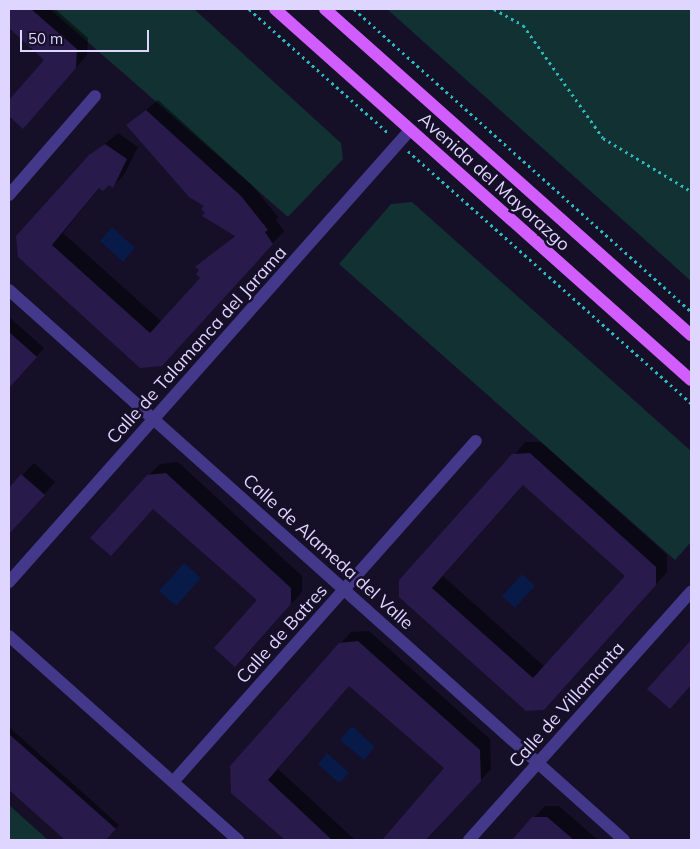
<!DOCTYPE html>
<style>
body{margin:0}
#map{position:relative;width:700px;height:849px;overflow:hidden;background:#160f28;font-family:Mulish,sans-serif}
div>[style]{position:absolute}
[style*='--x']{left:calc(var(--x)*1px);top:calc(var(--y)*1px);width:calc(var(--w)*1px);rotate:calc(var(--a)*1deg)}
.green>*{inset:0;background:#123133}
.water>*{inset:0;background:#081a48}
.shadow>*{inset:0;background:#0007}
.building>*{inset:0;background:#281a4a}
.path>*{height:3px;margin-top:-1.5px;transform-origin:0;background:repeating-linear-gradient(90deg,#2bbabe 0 2.5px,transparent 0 6.5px)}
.minor>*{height:12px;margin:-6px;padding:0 6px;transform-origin:6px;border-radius:6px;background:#433889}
.major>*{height:12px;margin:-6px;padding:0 6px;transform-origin:6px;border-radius:6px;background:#d15dff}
span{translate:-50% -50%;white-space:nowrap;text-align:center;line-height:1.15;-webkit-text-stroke:5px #160f28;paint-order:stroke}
.street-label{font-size:18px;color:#dfd6ff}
.frame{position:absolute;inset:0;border:10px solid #dfd6ff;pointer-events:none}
.scale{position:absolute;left:20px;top:30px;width:129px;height:22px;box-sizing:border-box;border:2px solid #dfd6ff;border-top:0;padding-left:6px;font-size:15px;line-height:18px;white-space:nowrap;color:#dfd6ff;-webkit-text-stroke:4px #160f28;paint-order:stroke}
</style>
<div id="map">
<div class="green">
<div style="clip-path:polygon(50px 9px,194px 9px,341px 143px,343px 159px,288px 217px)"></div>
<div style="clip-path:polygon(387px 9px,691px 9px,691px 281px)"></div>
<div style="clip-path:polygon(412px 202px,691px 451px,691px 542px,675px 560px,339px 264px,391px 204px)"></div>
<div style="clip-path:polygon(9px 805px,48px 840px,9px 840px)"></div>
</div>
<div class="water">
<div style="clip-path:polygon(112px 227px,135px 248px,123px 262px,100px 241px)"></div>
<div style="clip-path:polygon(184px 563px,201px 578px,176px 606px,159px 591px)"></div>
<div style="clip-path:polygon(522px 574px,535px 586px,515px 608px,502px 596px)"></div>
<div style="clip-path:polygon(352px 726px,375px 747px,364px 760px,340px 740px)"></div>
<div style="clip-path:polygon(327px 753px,349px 773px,339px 783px,318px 764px)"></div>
</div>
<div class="shadow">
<div style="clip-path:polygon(9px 9px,55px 9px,88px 38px,87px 55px,23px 127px,9px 115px,9px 102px,46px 60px,9px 27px)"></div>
<div style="clip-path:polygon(158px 100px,252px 185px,278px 217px,276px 220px,284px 231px,173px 353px,19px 257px,90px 156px,118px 133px,138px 147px,124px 175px,113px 186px,109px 183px,100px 187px,63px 233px,162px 322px,201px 278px,201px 270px,197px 267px,235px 235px,207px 213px,206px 206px,128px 125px)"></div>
<div style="clip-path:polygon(9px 317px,44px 348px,9px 386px)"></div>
<div style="clip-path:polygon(evenodd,525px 442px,541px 442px,667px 555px,667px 572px,555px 697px,400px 596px,525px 442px,524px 484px,627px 576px,545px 667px,443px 576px,524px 484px)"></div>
<div style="clip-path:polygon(178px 462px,302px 576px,302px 592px,247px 654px,259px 600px,148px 476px,160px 464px)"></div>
<div style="clip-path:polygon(34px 463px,55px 482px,9px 534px,9px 489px)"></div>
<div style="clip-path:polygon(369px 631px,490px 739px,491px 769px,427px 840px,384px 840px,446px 768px,349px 685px,278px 769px,355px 840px,287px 840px,232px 793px,340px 644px,351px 632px)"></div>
<div style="clip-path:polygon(9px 727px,119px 825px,105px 840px,67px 840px,9px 788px)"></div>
<div style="clip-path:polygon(545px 806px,559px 806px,598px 840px,514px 840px)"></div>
</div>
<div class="building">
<div style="clip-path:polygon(9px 9px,31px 9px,77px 49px,76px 68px,23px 129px,9px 116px,9px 100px,44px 60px,9px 28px)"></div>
<div style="clip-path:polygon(146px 110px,241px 196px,268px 230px,265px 232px,273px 244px,162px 366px,140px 368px,18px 257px,16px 236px,89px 155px,105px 144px,127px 159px,113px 188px,109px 185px,103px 191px,99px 188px,52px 245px,150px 333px,200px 278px,196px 274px,199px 270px,195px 267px,235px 236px,202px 216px,205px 213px,201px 209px,204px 206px,189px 197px,126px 125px)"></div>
<div style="clip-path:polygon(9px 332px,37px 357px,9px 388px)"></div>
<div style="clip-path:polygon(evenodd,530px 453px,656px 567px,656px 585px,544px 710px,526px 711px,399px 597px,399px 580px,512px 454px,530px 453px,523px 485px,625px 576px,533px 678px,432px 588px,523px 485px)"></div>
<div style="clip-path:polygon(166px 473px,291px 588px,291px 604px,235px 667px,214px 648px,257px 600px,153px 509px,111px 556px,90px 538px,147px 475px)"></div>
<div style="clip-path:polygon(21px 474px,45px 495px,9px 534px,9px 488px)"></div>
<div style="clip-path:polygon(691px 640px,691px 685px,670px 709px,647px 689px)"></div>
<div style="clip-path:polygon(358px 641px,480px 750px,481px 781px,426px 840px,382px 840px,444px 768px,349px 686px,268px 780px,332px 840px,285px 840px,231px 793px,230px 766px,339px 643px)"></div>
<div style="clip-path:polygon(9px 734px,116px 829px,106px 840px,65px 840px,9px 790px)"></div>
<div style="clip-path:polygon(532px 817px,547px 817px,574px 840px,512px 840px)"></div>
</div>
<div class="path">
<div style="--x:249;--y:9;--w:186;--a:41.7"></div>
<div style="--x:354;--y:9;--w:453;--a:41.9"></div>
<div style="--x:494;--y:9;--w:33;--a:29"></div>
<div style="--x:523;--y:25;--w:138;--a:54.7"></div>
<div style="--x:603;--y:138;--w:103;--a:31.1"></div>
<div style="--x:408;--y:151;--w:379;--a:41.7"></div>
</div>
<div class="minor">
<div style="--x:9;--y:195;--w:131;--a:-49"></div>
<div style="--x:9;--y:290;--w:825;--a:41.81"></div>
<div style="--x:9;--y:582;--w:604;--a:-48.42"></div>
<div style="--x:9;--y:636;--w:307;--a:41.7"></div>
<div style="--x:173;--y:782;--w:456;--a:-48.4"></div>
<div style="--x:469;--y:840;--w:333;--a:-48.2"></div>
</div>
<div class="major">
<div style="--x:275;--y:9;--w:557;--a:41.73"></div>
<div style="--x:325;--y:9;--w:490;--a:41.7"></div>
</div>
<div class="street-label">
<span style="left:494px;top:182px;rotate:42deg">Avenida del Mayorazgo</span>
<span style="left:197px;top:345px;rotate:-48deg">Calle de Talamanca del Jarama</span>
<span style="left:328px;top:552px;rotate:42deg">Calle de Alameda del Valle</span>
<span style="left:282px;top:634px;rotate:-48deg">Calle de Batres</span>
<span style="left:567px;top:705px;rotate:-48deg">Calle de Villamanta</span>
</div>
<div class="frame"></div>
<div class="scale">50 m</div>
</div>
